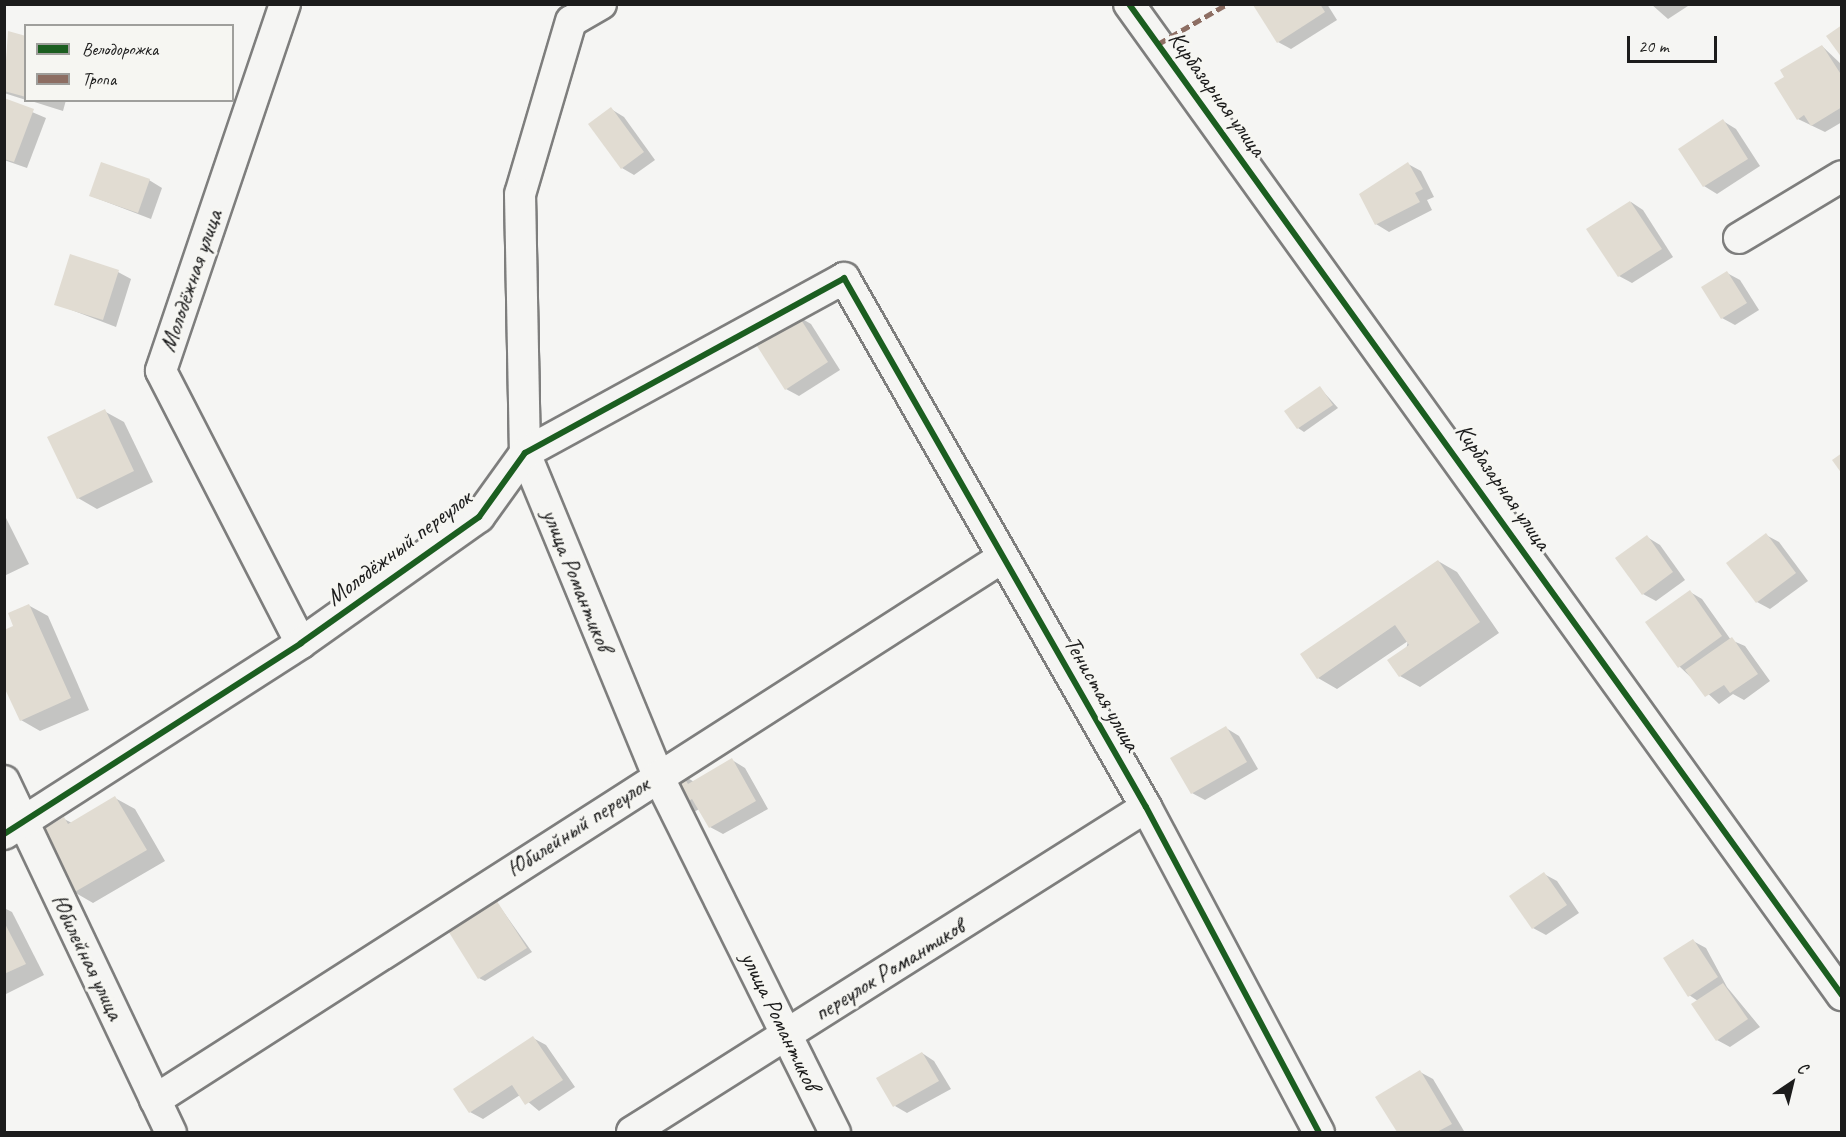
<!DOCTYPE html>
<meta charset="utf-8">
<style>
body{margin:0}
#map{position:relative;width:1846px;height:1137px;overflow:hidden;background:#f5f5f3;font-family:Caveat,sans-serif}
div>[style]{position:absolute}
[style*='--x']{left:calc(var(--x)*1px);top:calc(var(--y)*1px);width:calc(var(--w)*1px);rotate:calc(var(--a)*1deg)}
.shadow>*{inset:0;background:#0003}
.building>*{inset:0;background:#e1dcd2}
.roads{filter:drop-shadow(2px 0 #7e7e7d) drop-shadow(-2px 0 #7e7e7d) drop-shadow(0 2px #7e7e7d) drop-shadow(0 -2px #7e7e7d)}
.minor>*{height:30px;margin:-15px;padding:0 15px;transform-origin:15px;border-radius:15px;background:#f5f5f3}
.quiet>*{height:4.5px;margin-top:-2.25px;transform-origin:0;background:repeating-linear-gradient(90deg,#8d6e63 0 9px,transparent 0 13.5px)}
.cycleway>*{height:6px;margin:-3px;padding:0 3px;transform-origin:3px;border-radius:3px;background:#1b5e20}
span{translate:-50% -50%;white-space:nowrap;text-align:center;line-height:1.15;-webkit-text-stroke:6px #f6f6f2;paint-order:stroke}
.street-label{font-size:24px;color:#1c1c1c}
.frame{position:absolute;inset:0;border:6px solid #1c1c1c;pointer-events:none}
.legend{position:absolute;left:24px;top:24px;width:210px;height:78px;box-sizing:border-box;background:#f6f6f2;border:2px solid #9f9f9c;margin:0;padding:8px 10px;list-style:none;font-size:18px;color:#1c1c1c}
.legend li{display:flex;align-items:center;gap:12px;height:30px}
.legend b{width:30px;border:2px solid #9f9f9c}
.north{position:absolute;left:1762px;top:1053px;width:60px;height:60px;-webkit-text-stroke:4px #f6f6f2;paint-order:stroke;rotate:35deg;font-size:16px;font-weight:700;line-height:24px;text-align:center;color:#1c1c1c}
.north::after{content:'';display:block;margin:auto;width:21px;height:27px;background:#1c1c1c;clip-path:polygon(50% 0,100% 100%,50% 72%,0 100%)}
.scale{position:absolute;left:1627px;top:36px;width:90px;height:27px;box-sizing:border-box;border:3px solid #1c1c1c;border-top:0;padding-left:8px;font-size:18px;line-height:21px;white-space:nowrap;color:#1c1c1c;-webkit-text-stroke:4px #f6f6f2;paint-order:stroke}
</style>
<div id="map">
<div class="shadow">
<div style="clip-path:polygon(1257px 4px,1327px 4px,1337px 20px,1291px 49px,1278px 42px)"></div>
<div style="clip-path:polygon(1651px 4px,1691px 4px,1668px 19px)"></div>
<div style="clip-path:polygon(9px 32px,26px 37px,26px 100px,4px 93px)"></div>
<div style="clip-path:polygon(1822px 46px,1842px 65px,1842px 122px,1825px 132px,1798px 119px)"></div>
<div style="clip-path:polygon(4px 100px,46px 118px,27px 168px,4px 160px)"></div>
<div style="clip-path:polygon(28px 100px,66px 100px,63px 111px)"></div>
<div style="clip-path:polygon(611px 109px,624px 117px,655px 160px,634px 175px,622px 168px)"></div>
<div style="clip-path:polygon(1723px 121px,1736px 129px,1760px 166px,1717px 194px,1704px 186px)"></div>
<div style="clip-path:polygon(1408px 164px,1421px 171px,1434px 197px,1427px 200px,1432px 210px,1389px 232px,1376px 224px)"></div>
<div style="clip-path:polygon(149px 180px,162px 188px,151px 219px,91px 196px)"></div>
<div style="clip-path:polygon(1631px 202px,1643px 210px,1673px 257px,1632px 283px,1619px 276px)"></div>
<div style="clip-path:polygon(118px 272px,131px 279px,116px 327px,56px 304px)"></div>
<div style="clip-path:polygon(1727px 273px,1740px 280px,1759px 310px,1735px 325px,1722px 318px)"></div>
<div style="clip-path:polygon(799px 317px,811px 324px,840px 370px,799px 396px,786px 389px)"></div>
<div style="clip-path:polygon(1320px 388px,1338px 408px,1304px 432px,1298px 428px)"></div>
<div style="clip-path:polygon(104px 411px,124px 422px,153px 482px,97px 509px,78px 498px)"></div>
<div style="clip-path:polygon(4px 514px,29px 564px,4px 576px)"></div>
<div style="clip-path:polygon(1766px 535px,1779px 542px,1808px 581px,1770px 609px,1757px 602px)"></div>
<div style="clip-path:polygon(1647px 537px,1660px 545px,1685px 580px,1656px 601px,1643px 594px)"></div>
<div style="clip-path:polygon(1438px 561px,1457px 572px,1499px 633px,1420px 687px,1400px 676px,1408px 641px,1337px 689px,1318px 678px)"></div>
<div style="clip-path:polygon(1690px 592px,1702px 599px,1731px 640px,1745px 646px,1770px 681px,1744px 700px,1733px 694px,1719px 704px,1679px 666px)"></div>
<div style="clip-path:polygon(28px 605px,48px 616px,89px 710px,40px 731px,21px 720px,15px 627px)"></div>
<div style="clip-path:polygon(1226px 728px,1239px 736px,1258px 769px,1205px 800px,1192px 793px)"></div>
<div style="clip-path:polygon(732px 760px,745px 768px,768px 809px,723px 834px,710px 827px,699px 809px,691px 814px,678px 806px,679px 772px,694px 782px)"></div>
<div style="clip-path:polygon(115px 798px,135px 809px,165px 861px,93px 903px,74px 892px,64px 819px,72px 823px)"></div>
<div style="clip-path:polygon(1544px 874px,1557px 881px,1579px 913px,1546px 935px,1533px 928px)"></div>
<div style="clip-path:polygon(493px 897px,532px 952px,485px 981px,479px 978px)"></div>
<div style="clip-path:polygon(4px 908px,12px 912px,44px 975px,4px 995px)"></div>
<div style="clip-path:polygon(1693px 941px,1706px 948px,1727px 987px,1760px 1027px,1730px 1047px,1717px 1040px,1698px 1001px,1689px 995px)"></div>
<div style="clip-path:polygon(533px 1038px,546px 1045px,575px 1087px,539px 1111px,520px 1095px,483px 1119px,470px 1112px)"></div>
<div style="clip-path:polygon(922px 1053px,934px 1061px,951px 1089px,907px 1113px,895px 1106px)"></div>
<div style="clip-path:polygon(1420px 1072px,1433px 1079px,1464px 1131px,1398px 1132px,1377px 1097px)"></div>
</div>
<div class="building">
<div style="clip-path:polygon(1320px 4px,1325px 12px,1277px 43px,1253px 5px)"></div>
<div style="clip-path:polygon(1842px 25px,1842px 58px,1826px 36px)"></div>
<div style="clip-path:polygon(8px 31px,26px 36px,26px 97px,4px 91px)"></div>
<div style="clip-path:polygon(1822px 45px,1842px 76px,1842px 107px,1811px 126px,1804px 115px,1797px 120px,1774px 83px,1784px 77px,1780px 70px)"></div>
<div style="clip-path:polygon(4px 98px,34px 109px,14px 162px,4px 159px)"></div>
<div style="clip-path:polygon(611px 107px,644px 152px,621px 169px,588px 124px)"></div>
<div style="clip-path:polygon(1723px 119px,1748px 159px,1703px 187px,1678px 149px)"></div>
<div style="clip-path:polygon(101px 162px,150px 179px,138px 213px,89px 196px)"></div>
<div style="clip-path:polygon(1408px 162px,1423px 189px,1415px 193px,1420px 202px,1375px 225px,1359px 194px)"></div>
<div style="clip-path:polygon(1630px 201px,1662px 249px,1618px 277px,1586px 229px)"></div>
<div style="clip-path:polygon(70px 254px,119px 270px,103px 320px,54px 305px)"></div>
<div style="clip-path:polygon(1727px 271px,1747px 303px,1721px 319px,1701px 287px)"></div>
<div style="clip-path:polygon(798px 315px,828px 362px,785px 390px,755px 343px)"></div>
<div style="clip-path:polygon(1320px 386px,1333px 405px,1297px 429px,1284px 411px)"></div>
<div style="clip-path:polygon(105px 409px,134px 471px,77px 499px,47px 437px)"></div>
<div style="clip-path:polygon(1842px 453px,1842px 474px,1832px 460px)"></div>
<div style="clip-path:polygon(1766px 533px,1796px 573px,1756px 603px,1726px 563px)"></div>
<div style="clip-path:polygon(1647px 535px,1673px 572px,1642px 595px,1615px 558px)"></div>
<div style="clip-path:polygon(1438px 560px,1480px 622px,1399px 677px,1387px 660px,1409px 645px,1395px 625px,1317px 679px,1300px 654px)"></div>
<div style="clip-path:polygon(1690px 590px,1722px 636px,1678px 668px,1645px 622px)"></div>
<div style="clip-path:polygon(29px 604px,71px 698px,20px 721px,4px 687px,4px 630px,13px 626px,8px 613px)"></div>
<div style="clip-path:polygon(1732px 637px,1758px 674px,1730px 693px,1724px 685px,1705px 697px,1685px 670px)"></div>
<div style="clip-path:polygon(1226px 726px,1247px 762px,1191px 794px,1170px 758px)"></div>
<div style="clip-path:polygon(732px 758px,756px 801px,709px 828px,692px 799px,677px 808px,661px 781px,679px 770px,688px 784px)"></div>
<div style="clip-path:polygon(115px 796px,147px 850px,73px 893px,37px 833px,64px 817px,68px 824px)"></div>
<div style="clip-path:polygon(1544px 872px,1567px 905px,1532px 929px,1509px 896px)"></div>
<div style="clip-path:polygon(493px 895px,527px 948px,478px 979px,445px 926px)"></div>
<div style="clip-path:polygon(4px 922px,26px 964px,4px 974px)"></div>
<div style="clip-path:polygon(1693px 939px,1718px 977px,1688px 997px,1663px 958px)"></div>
<div style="clip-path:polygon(1723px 983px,1748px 1019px,1716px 1041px,1691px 1004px)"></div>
<div style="clip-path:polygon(533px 1036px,563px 1080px,525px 1105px,512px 1085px,469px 1113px,453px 1089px)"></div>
<div style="clip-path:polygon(922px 1052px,939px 1081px,893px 1107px,876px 1078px)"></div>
<div style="clip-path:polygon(1420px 1070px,1452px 1124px,1437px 1132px,1397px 1132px,1375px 1097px)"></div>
</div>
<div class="roads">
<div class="minor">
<div style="--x:285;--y:4;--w:387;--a:108.7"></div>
<div style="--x:161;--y:371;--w:306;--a:62.8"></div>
<div style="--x:601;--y:4;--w:34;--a:150"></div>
<div style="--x:571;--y:21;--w:180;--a:106.4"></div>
<div style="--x:520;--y:194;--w:259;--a:88.9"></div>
<div style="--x:525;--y:453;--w:349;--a:67.6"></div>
<div style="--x:658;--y:776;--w:398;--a:63.6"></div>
<div style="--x:1129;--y:4;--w:1221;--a:54.27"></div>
<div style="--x:1739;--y:238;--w:120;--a:-31"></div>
<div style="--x:4;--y:781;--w:389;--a:64.6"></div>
<div style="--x:4;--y:834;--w:353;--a:-32.7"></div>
<div style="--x:301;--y:643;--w:218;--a:-35.3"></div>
<div style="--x:479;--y:517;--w:79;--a:-54.3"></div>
<div style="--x:525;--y:453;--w:364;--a:-28.7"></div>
<div style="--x:844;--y:278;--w:609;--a:60.28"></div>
<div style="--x:1146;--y:807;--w:368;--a:62"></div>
<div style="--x:155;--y:1100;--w:1007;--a:-32.63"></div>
<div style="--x:632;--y:1132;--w:608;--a:-32.3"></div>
</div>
</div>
<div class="quiet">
<div style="--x:1158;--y:44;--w:80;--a:-30.1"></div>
</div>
<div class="cycleway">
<div style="--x:1129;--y:4;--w:1221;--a:54.27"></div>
<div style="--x:4;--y:834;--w:353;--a:-32.7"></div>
<div style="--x:301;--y:643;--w:218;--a:-35.3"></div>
<div style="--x:479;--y:517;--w:79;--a:-54.3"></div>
<div style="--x:525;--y:453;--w:364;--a:-28.7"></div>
<div style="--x:844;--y:278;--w:609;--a:60.28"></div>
<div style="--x:1146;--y:807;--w:368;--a:62"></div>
</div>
<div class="street-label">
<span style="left:1217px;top:94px;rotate:54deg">Кирбазарная улица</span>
<span style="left:191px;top:281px;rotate:-71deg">Молодёжная улица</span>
<span style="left:1503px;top:487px;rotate:55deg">Кирбазарная улица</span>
<span style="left:399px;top:548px;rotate:-37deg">Молодёжный переулок</span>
<span style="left:577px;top:580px;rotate:68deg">улица Романтиков</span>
<span style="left:1102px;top:694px;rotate:60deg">Тенистая улица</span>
<span style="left:578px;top:827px;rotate:-33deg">Юбилейный переулок</span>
<span style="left:87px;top:957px;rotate:64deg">Юбилейная улица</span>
<span style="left:889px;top:970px;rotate:-32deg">переулок Романтиков</span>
<span style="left:780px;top:1021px;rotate:64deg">улица Романтиков</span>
</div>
<div class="frame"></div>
<ul class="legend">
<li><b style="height:8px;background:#1b5e20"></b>Велодорожка</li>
<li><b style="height:8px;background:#8d6e63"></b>Тропа</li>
</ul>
<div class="north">С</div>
<div class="scale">20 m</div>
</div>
